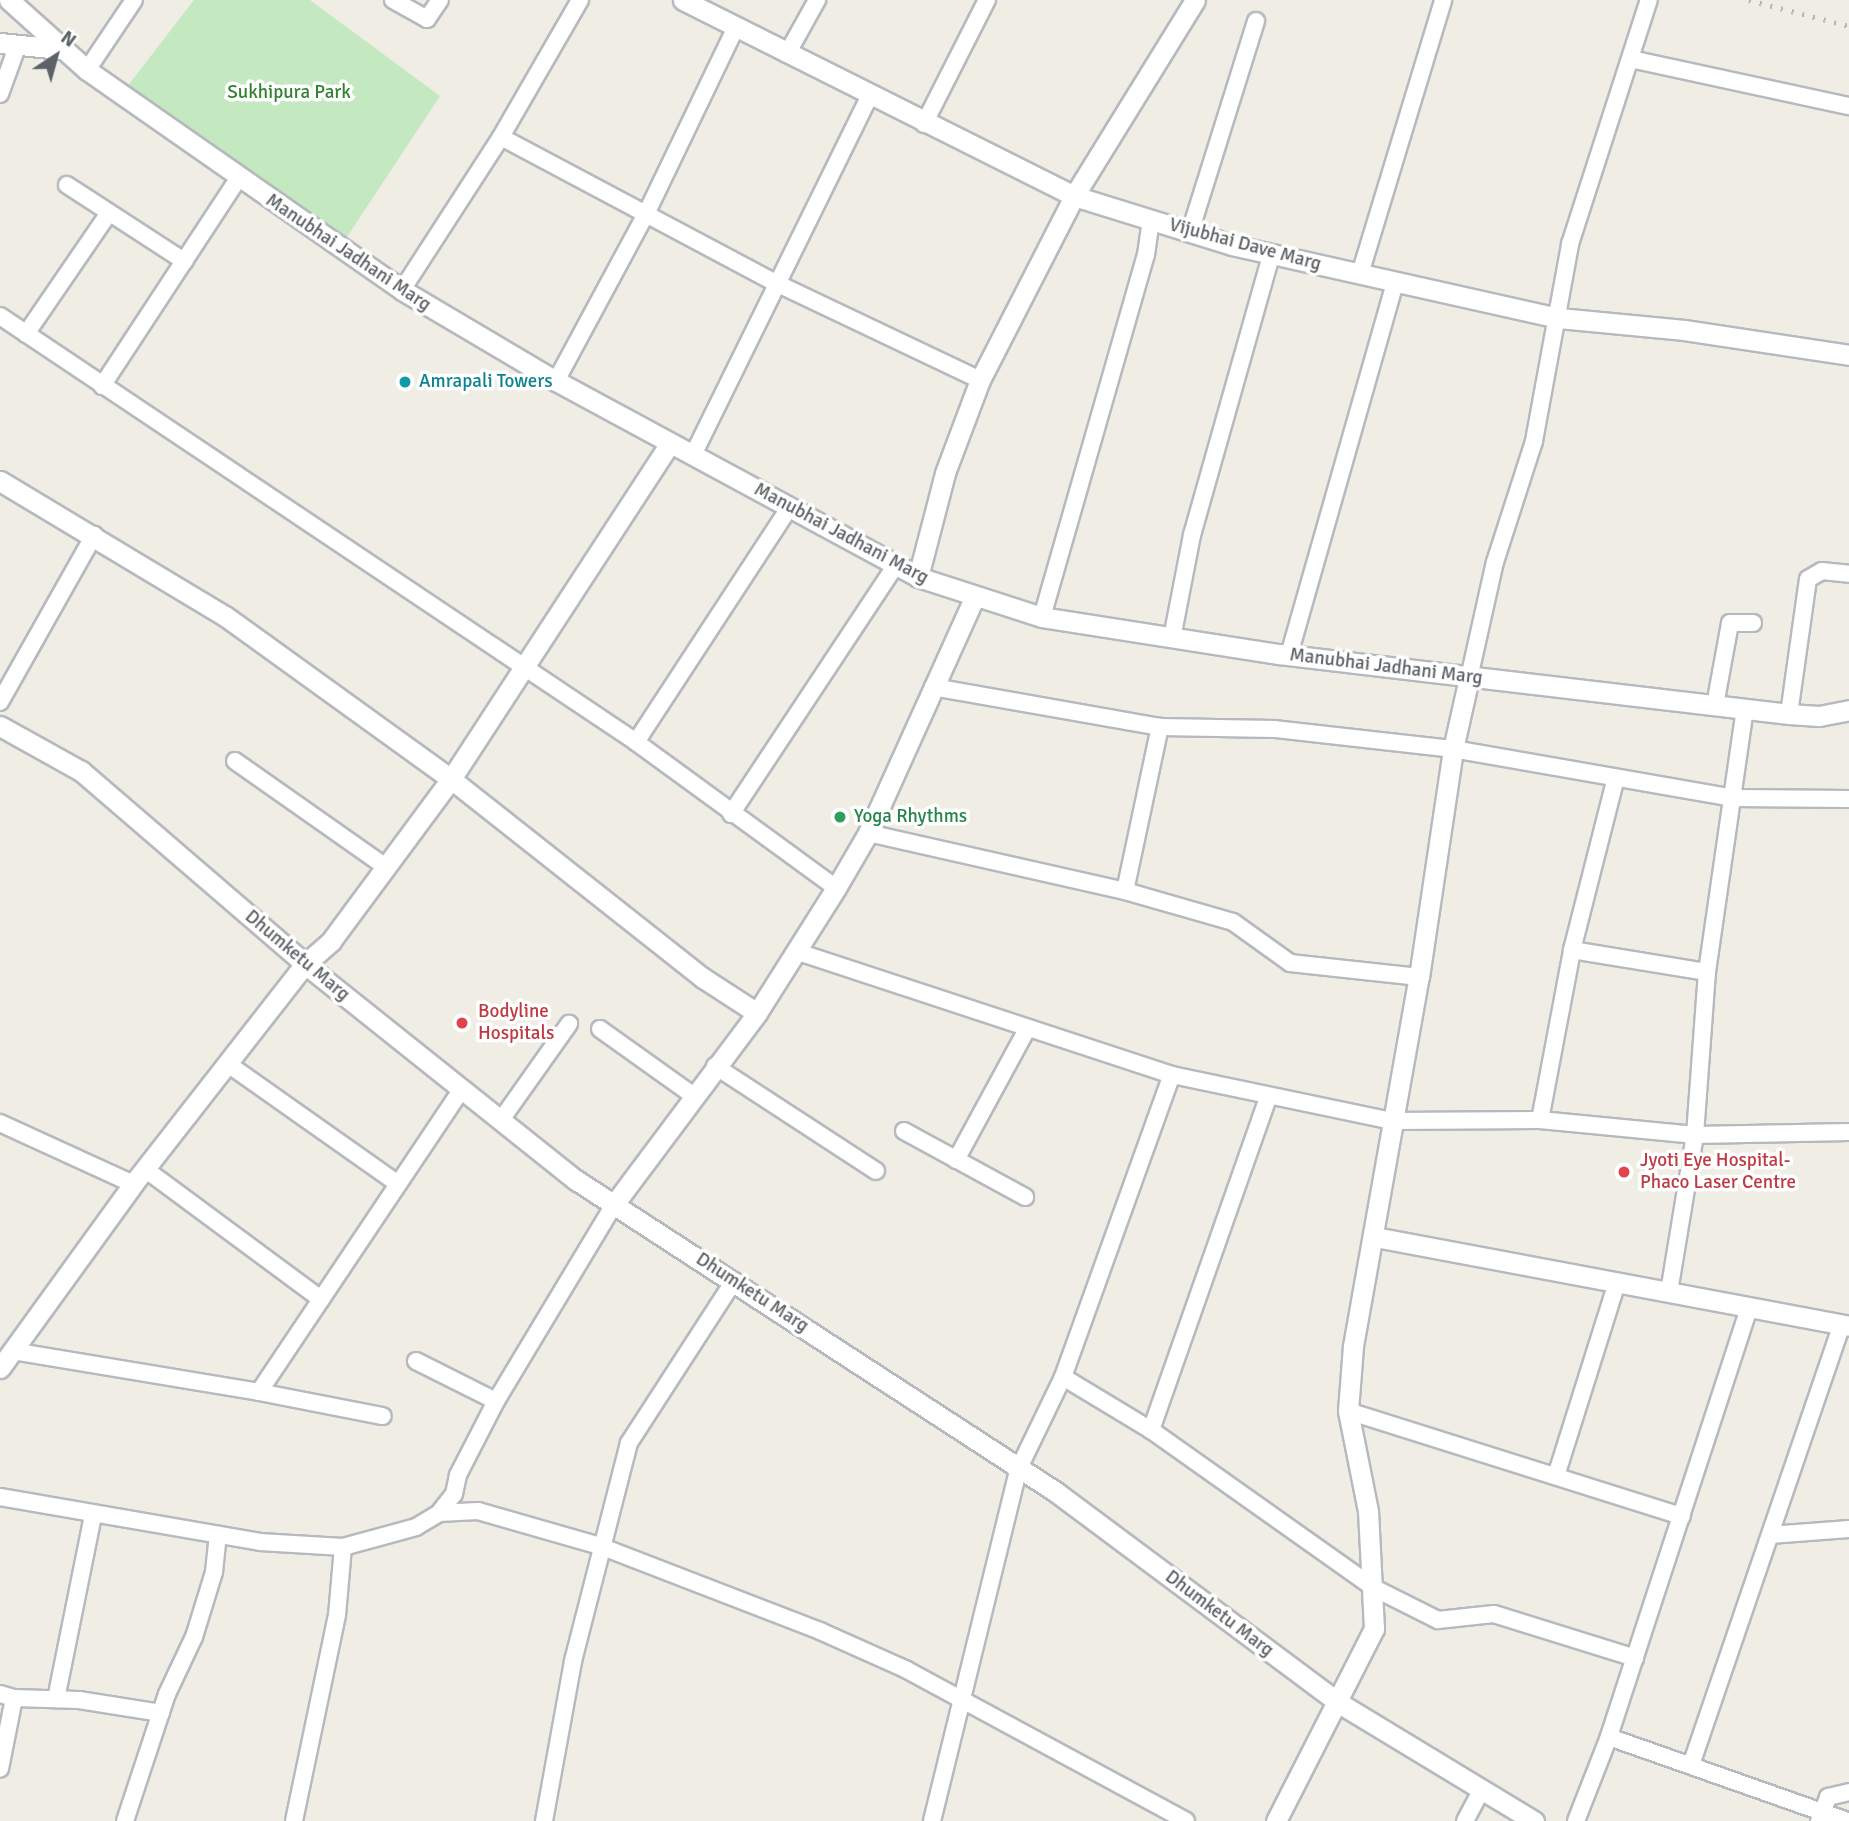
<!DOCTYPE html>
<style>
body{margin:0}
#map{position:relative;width:1849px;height:1821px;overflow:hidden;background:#f0ede5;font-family:Signika,sans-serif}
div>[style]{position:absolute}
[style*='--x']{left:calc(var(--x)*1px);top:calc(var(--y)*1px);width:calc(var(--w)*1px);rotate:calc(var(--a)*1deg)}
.green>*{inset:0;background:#c4e9c0}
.roads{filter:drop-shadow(2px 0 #b6b9bd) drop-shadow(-2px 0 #b6b9bd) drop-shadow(0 2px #b6b9bd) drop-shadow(0 -2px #b6b9bd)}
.minor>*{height:16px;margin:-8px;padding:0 8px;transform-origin:8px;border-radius:8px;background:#fff}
.tertiary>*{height:19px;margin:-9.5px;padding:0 9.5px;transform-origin:9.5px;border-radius:9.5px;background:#fff}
.rail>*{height:4.5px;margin-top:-2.25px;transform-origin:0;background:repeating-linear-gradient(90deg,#b4b5b6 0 2px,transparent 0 11px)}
.dots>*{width:19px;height:19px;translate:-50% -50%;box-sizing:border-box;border:4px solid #fff;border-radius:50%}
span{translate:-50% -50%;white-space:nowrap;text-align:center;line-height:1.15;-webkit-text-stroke:7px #fff;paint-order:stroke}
.park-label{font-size:19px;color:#338230}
.street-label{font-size:19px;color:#5d6266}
.culture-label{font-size:19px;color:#0d838f}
.left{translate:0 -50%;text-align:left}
.leisure-label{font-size:19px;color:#27864d}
.health-label{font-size:19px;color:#be3a42}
.north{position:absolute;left:21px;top:21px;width:70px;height:70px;-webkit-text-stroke:5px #fff;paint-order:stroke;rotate:36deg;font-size:19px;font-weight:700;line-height:28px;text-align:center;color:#5d6266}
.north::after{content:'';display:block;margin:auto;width:24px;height:32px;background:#5d6266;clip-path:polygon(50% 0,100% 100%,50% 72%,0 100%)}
</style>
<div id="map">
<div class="green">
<div style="clip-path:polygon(194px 0,310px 0,440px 96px,347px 237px,126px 88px)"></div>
</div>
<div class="roads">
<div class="minor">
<div style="--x:393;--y:0;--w:39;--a:29"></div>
<div style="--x:427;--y:19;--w:23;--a:-56"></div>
<div style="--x:580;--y:0;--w:158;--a:120"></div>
<div style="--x:501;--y:137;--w:314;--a:28"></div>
<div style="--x:778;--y:284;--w:224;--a:25.4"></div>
<div style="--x:787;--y:54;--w:62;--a:-60.9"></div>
<div style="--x:1631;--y:59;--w:223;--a:12.2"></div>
<div style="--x:87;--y:70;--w:84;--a:-56.1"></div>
<div style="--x:0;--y:94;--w:50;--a:-70.1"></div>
<div style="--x:924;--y:124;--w:139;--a:-63.1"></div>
<div style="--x:67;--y:185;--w:140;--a:33"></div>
<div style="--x:1190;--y:232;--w:221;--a:-72.6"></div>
<div style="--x:1360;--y:274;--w:286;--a:-73.1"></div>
<div style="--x:402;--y:290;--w:182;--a:-57.1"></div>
<div style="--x:0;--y:316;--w:765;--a:33.81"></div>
<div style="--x:636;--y:742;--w:248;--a:36.1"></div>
<div style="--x:26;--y:334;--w:147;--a:-55.6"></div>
<div style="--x:556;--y:381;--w:190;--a:-61.7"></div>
<div style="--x:646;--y:214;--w:208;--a:-64.3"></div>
<div style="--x:102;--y:386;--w:248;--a:-56.7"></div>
<div style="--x:693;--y:455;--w:399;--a:-63.8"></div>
<div style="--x:1042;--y:617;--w:377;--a:-74"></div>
<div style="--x:1146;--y:255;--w:34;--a:-82"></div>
<div style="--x:1172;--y:638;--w:105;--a:-79"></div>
<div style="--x:1192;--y:535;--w:291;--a:-74.2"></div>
<div style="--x:1289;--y:655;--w:388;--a:-74.1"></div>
<div style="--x:1469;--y:678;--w:119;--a:-77.4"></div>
<div style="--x:1495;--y:562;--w:127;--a:-72.1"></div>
<div style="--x:1534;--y:441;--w:200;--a:-79.6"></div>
<div style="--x:1570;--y:244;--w:256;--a:-72.1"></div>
<div style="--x:933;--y:687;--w:230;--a:10"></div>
<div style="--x:1160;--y:727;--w:115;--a:1"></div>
<div style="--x:1275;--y:729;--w:179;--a:6.4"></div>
<div style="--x:1453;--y:749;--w:285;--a:9.9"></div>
<div style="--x:1734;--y:798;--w:115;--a:0.5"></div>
<div style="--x:0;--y:702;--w:192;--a:-60.6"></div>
<div style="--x:1715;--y:705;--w:83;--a:-79.6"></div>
<div style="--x:1730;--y:623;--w:23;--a:0"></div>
<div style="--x:1789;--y:714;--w:136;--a:-82"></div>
<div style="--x:1808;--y:579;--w:16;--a:-30"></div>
<div style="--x:1822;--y:571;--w:27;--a:6"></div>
<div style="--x:636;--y:742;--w:280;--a:-56.8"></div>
<div style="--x:235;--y:761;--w:184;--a:35.1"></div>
<div style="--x:731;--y:814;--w:297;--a:-56.5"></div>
<div style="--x:868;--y:833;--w:263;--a:12.7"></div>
<div style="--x:1125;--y:891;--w:168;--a:-78"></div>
<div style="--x:1125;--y:891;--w:112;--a:16"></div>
<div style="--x:1233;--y:922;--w:70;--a:35.7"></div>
<div style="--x:1290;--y:963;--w:130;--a:6.2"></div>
<div style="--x:1572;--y:950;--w:137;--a:9.3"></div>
<div style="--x:798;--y:952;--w:394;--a:18.2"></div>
<div style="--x:1172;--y:1075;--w:225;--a:11.8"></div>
<div style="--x:1392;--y:1121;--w:148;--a:-0.4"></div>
<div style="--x:1540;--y:1120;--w:156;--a:5.5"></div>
<div style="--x:1695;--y:1135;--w:154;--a:-1.1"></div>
<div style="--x:600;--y:1029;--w:115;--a:35.5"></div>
<div style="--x:228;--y:1064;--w:208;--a:35.2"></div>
<div style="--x:715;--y:1066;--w:192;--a:33.1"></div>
<div style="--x:501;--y:1120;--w:118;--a:-54.7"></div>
<div style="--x:1540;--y:1120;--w:173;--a:-79.3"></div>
<div style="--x:1572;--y:950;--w:178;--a:-75.7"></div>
<div style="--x:0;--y:1123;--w:146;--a:24.6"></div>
<div style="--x:904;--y:1131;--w:138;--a:28.6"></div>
<div style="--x:956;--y:1160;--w:149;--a:-61.5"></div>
<div style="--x:145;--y:1169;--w:219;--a:36.5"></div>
<div style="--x:1669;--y:1292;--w:159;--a:-80.6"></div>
<div style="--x:1695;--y:1135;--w:163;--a:-85.8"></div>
<div style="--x:1707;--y:972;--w:266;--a:-81.8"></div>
<div style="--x:1749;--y:1308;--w:451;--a:108.1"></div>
<div style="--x:1609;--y:1737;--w:253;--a:19.4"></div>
<div style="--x:12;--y:1351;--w:250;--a:9.4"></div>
<div style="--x:259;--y:1392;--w:365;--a:-56.2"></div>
<div style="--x:416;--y:1361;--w:89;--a:26.6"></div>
<div style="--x:1063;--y:1377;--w:103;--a:31.1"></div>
<div style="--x:1151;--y:1430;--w:273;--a:35.3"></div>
<div style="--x:1374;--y:1588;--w:72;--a:26.6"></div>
<div style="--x:1438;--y:1620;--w:56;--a:-6.1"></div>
<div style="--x:1494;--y:1614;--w:148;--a:17.3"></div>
<div style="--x:259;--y:1392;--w:126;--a:11"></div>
<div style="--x:1348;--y:1411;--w:350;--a:17.5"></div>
<div style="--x:1151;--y:1430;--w:353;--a:-70.6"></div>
<div style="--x:1556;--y:1476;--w:203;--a:-72.5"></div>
<div style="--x:0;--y:1497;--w:264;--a:9.8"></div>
<div style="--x:260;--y:1542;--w:83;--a:3.4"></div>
<div style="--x:343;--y:1547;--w:68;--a:95"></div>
<div style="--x:337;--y:1615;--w:210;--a:101.8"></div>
<div style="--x:439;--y:1513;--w:24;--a:-52"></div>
<div style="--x:454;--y:1494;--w:19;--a:-78"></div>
<div style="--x:458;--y:1475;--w:83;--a:-62.8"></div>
<div style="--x:496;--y:1401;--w:231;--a:-59"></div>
<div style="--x:1770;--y:1535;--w:79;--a:-4.3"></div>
<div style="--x:343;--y:1547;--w:76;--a:-15.3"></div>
<div style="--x:416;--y:1527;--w:27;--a:-31"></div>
<div style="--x:439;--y:1513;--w:39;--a:-3"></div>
<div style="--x:478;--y:1511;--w:127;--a:16"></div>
<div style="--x:600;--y:1546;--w:236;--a:21.1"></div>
<div style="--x:820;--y:1631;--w:95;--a:24.1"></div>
<div style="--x:907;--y:1670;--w:317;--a:28.4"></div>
<div style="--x:0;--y:1694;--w:15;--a:16"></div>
<div style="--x:14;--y:1698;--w:72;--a:101.2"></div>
<div style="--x:14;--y:1698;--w:65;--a:1.8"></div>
<div style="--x:79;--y:1700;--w:83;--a:9"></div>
<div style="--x:56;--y:1699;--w:188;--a:-78.6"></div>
<div style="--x:1691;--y:1765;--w:466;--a:-71.1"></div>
<div style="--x:125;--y:1821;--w:134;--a:-71.7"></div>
<div style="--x:167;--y:1694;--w:63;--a:-64.7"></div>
<div style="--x:194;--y:1637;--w:68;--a:-72.9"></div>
<div style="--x:214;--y:1572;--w:36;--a:-84"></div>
<div style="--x:544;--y:1821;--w:163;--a:-79.7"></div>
<div style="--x:573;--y:1661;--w:225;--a:-75.6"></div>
<div style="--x:629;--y:1443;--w:193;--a:-57.1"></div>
<div style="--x:932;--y:1821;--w:364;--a:-76.2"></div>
<div style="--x:1019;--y:1468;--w:101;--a:-64.2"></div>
<div style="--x:1063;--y:1377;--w:321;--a:-70.2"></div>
<div style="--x:1465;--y:1821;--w:36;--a:-62"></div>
<div style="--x:1576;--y:1821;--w:90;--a:-68.6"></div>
<div style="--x:1819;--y:1821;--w:26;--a:-69"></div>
<div style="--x:1828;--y:1797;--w:22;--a:-13"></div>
</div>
<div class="tertiary">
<div style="--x:9;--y:0;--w:105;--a:41.9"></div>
<div style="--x:87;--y:70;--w:384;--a:34.9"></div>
<div style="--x:402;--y:290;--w:179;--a:30.6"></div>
<div style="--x:556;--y:381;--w:412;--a:28.4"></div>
<div style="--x:918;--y:577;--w:130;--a:17.9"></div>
<div style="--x:1042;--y:617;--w:240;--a:8.9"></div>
<div style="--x:1279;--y:654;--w:514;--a:6.71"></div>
<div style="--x:1789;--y:714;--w:30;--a:4"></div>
<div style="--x:1819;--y:716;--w:31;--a:-11"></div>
<div style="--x:683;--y:0;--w:437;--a:26.6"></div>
<div style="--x:1074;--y:196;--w:165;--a:17.2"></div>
<div style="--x:1232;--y:245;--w:335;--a:12.6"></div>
<div style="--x:1559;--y:318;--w:126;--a:5.5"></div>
<div style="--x:1684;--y:330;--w:167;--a:8.6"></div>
<div style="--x:0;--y:43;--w:60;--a:5.7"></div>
<div style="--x:0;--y:481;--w:262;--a:31"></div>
<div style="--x:225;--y:616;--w:279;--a:35.8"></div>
<div style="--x:451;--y:779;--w:321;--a:38.3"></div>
<div style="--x:703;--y:978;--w:64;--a:32.9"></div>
<div style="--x:918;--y:577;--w:107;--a:-75.4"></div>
<div style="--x:945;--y:473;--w:99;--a:-69.4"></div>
<div style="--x:980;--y:380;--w:207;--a:-62.9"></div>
<div style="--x:1074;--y:196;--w:230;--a:-58.3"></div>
<div style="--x:0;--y:726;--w:93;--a:29.1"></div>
<div style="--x:81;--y:771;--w:296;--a:40.7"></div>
<div style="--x:305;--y:964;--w:347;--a:38.6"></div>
<div style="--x:576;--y:1180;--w:572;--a:33.02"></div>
<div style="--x:1056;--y:1492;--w:353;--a:36.7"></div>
<div style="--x:1339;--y:1703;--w:228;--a:31.2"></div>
<div style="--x:615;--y:1203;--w:237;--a:-53.2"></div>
<div style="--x:757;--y:1013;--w:148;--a:-57.7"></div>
<div style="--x:836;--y:888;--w:64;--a:-59.8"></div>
<div style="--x:868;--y:833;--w:258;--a:-65.7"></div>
<div style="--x:1375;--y:1237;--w:482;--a:10.6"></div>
<div style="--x:0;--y:1368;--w:227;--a:-54.1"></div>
<div style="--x:133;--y:1184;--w:279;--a:-52"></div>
<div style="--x:305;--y:964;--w:35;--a:-41"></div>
<div style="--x:331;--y:941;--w:202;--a:-53.5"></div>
<div style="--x:451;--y:779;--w:401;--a:-56.9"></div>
<div style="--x:1276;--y:1821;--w:216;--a:-63"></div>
<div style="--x:1374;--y:1629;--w:118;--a:-92.9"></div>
<div style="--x:1368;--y:1511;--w:102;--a:-101.3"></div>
<div style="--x:1348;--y:1411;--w:65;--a:-85.6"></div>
<div style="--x:1353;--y:1346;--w:375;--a:-79.9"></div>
<div style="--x:1419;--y:977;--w:231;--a:-81.5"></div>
<div style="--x:1453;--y:749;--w:73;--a:-77.3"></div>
</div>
</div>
<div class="rail">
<div style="--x:1749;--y:0;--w:103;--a:14.6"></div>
</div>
<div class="dots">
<div style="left:405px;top:382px;background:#0f9aa8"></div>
<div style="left:840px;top:817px;background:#2e9e5b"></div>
<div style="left:462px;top:1023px;background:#e0444e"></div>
<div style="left:1624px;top:1172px;background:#e0444e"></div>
</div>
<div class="park-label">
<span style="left:289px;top:93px">Sukhipura Park</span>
</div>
<div class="street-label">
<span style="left:1245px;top:245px;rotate:15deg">Vijubhai Dave Marg</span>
<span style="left:348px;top:253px;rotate:34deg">Manubhai Jadhani Marg</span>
<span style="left:841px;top:534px;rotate:28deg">Manubhai Jadhani Marg</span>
<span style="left:1386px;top:667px;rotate:7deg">Manubhai Jadhani Marg</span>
<span style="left:297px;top:956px;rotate:40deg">Dhumketu Marg</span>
<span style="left:752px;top:1293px;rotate:33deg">Dhumketu Marg</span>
<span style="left:1219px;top:1614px;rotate:37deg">Dhumketu Marg</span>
</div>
<div class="culture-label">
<span class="left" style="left:419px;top:382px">Amrapali Towers</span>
</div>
<div class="leisure-label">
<span class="left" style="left:854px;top:817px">Yoga Rhythms</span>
</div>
<div class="health-label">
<span class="left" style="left:478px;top:1023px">Bodyline<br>Hospitals</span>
<span class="left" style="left:1640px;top:1172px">Jyoti Eye Hospital-<br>Phaco Laser Centre</span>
</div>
<div class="north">N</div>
</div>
